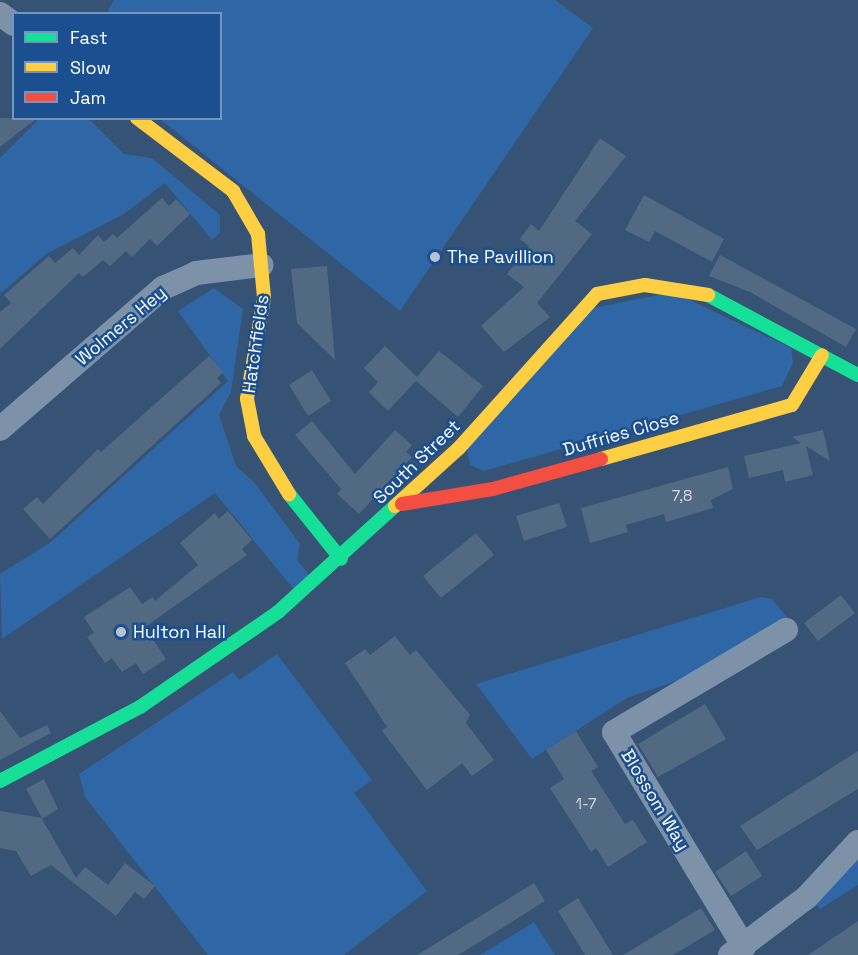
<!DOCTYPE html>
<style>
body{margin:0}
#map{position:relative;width:858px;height:955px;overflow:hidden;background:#365274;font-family:"Space Grotesk",sans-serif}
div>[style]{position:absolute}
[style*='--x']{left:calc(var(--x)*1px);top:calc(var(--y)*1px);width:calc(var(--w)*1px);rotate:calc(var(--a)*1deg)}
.green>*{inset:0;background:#2f66a5}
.building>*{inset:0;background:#526984}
.street>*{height:24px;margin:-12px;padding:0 12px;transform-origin:12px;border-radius:12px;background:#7d92a8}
.fast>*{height:14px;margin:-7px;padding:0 7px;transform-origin:7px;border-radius:7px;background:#16e098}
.slow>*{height:14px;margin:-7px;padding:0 7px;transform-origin:7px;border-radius:7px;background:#ffcf43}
.jam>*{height:14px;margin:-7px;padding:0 7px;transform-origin:7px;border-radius:7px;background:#f24e42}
.dots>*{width:16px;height:16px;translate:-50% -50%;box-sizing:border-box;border:3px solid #1b4f8f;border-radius:50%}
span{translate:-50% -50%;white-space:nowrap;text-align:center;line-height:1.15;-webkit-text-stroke:5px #1b4f8f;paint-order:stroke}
.number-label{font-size:15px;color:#d4dae0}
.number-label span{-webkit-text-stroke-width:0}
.poi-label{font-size:18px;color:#fff}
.left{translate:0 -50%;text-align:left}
.street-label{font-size:18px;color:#fff}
.legend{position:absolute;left:12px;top:12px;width:210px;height:108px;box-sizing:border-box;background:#1b4f8f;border:2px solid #7695bc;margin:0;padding:8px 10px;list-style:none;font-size:18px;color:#fff}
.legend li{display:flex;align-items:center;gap:12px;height:30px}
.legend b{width:30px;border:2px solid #7695bc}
</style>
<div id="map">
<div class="green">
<div style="clip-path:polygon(114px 0,555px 0,593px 28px,400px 311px,160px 119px,220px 118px,220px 14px,106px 14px)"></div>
<div style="clip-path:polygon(39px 119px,89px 119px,124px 154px,152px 158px,220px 215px,220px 233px,212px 240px,165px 183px,124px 214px,46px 254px,0 294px,0 158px)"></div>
<div style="clip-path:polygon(214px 288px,243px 309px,231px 392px,219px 415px,236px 466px,255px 483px,300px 544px,297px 560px,312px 578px,296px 592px,215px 493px,2px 639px,0 574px,51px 542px,228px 381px,178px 311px)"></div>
<div style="clip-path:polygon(673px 292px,791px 348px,793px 363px,782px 386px,484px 471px,470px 465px,466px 445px,592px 308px)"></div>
<div style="clip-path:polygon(761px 597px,772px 599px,789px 620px,676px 681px,627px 698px,532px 759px,476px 684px)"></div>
<div style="clip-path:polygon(277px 654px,372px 780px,354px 793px,427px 891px,344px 955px,208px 955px,85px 797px,79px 774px,233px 672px,239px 680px)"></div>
<div style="clip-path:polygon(858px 857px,858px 885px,820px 909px,815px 902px)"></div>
<div style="clip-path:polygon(534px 922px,555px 955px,480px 955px)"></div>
</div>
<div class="building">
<div style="clip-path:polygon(0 118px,37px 118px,0 147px)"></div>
<div style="clip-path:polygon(600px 138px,626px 156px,575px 221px,592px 234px,537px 303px,550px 317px,504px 352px,481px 326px,524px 287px,507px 274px,529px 246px,520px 239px,531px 224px,539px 231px)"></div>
<div style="clip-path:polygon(644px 195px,724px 239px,712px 262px,655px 231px,649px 242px,625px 230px)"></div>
<div style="clip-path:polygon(162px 198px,169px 206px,176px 199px,190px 214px,157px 246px,150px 239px,132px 257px,126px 251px,110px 266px,103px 260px,83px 277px,79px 273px,0 349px,0 312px,11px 303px,4px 295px,49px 256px,55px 263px,73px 248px,79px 255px,98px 235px,104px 242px,113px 234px,117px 238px)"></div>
<div style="clip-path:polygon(720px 255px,856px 329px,846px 347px,750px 292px,709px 276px)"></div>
<div style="clip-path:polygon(327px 266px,335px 360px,297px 323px,291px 269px)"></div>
<div style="clip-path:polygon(385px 346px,417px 377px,439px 351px,483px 386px,458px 417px,416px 381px,388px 411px,369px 392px,378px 382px,364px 368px)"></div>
<div style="clip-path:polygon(209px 356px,223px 372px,217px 378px,221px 383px,50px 539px,23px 509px,37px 497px,43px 504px,98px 449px,101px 452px)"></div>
<div style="clip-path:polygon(312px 370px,331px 401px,308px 416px,289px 385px)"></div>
<div style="clip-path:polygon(312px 421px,355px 474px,395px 430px,412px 445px,406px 452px,412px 457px,359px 514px,337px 494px,341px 489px,295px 435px)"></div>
<div style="clip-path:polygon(823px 430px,830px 461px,806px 446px,813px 475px,785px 482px,783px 470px,749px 478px,744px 456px,801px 443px,792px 437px)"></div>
<div style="clip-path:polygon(728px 467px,733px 489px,711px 500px,713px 508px,666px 522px,664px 514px,626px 525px,628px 532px,590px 543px,581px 508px)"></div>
<div style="clip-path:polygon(559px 503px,567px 527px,524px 541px,516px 516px)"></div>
<div style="clip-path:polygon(228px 511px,252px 540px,242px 549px,247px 555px,145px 627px,166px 659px,143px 674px,136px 663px,122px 672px,112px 658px,105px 663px,87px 637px,94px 633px,84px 617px,130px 587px,142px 604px,153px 597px,155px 601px,198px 565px,180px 543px,215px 513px,219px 519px)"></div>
<div style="clip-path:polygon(476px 533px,494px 555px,441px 598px,423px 576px)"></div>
<div style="clip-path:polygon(841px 595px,855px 613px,818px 641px,804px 623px)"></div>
<div style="clip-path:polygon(395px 636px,410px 655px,416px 650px,470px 715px,466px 723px,494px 760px,472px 776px,462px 763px,427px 790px,382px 731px,387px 727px,345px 663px,365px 649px,370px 655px)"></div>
<div style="clip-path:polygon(705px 704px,726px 739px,658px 777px,638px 744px)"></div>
<div style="clip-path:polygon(0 711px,20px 738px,47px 725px,51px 733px,0 760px)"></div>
<div style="clip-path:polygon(576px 731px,598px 767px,591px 771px,625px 824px,633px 820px,647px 842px,608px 867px,596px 848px,591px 852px,550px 788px,564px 779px,546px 750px)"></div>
<div style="clip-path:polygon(858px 751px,858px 789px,757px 850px,740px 826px)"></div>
<div style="clip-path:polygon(44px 779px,58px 809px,42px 819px,76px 878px,85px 867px,108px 885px,125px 863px,155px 886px,144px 899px,135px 892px,116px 916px,51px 865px,31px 876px,16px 851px,0 848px,0 811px,42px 818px,26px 789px)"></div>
<div style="clip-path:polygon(746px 851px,762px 876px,731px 896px,715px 872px)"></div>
<div style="clip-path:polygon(534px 883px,545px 901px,499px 930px,458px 955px,417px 955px)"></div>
<div style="clip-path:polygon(578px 898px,613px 955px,585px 955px,558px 911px)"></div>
<div style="clip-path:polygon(701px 908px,715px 930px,673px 955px,623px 955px)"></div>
<div style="clip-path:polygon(858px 921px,858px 955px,808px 955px)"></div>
</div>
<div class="street">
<div style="--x:0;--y:14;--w:17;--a:36"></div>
<div style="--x:0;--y:429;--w:216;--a:-40.9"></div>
<div style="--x:163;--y:288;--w:36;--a:-24"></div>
<div style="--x:196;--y:273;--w:66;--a:-6.9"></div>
<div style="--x:744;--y:947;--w:251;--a:-121.2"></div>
<div style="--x:614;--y:732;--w:200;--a:-30.7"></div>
<div style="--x:730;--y:955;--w:96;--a:-37"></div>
<div style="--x:807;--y:897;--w:75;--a:-47.2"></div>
</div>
<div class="fast">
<div style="--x:708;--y:295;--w:170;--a:28.1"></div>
<div style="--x:289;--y:494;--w:83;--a:51.3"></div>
<div style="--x:0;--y:781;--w:158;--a:-27.9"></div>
<div style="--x:140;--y:707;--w:168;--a:-34.5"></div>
<div style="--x:278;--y:612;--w:158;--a:-42.2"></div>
</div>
<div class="slow">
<div style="--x:137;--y:118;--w:121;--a:37.2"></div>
<div style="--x:233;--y:191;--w:50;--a:59.8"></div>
<div style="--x:258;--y:234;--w:64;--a:84.6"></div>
<div style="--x:264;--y:298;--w:102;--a:99.6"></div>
<div style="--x:247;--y:399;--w:38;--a:79"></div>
<div style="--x:254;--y:436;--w:68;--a:58.9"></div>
<div style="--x:601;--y:459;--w:198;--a:-15.8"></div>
<div style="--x:792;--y:405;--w:58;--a:-59"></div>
<div style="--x:395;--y:506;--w:86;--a:-42.2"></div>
<div style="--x:459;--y:448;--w:207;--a:-48.1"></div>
<div style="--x:597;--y:294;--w:49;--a:-10.6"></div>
<div style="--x:645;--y:285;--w:64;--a:9"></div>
</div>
<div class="jam">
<div style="--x:402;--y:504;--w:92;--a:-9.4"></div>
<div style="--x:493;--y:489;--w:112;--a:-15.5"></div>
</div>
<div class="dots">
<div style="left:435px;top:257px;background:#b9c2ce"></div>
<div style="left:121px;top:632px;background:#b9c2ce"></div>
</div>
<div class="number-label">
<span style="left:682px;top:496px">7,8</span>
<span style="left:586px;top:804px">1-7</span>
</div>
<div class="poi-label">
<span class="left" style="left:447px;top:257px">The Pavillion</span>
<span class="left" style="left:133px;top:632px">Hulton Hall</span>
</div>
<div class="street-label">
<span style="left:121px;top:326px;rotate:-40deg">Wolmers Hey</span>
<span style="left:256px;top:344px;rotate:-82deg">Hatchfields</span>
<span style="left:621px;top:434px;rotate:-16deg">Duffries Close</span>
<span style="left:417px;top:462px;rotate:-44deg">South Street</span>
<span style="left:655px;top:800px;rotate:59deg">Blossom Way</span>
</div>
<ul class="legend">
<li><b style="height:8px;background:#16e098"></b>Fast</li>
<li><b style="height:8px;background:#ffcf43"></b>Slow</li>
<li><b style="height:8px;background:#f24e42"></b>Jam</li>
</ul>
</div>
